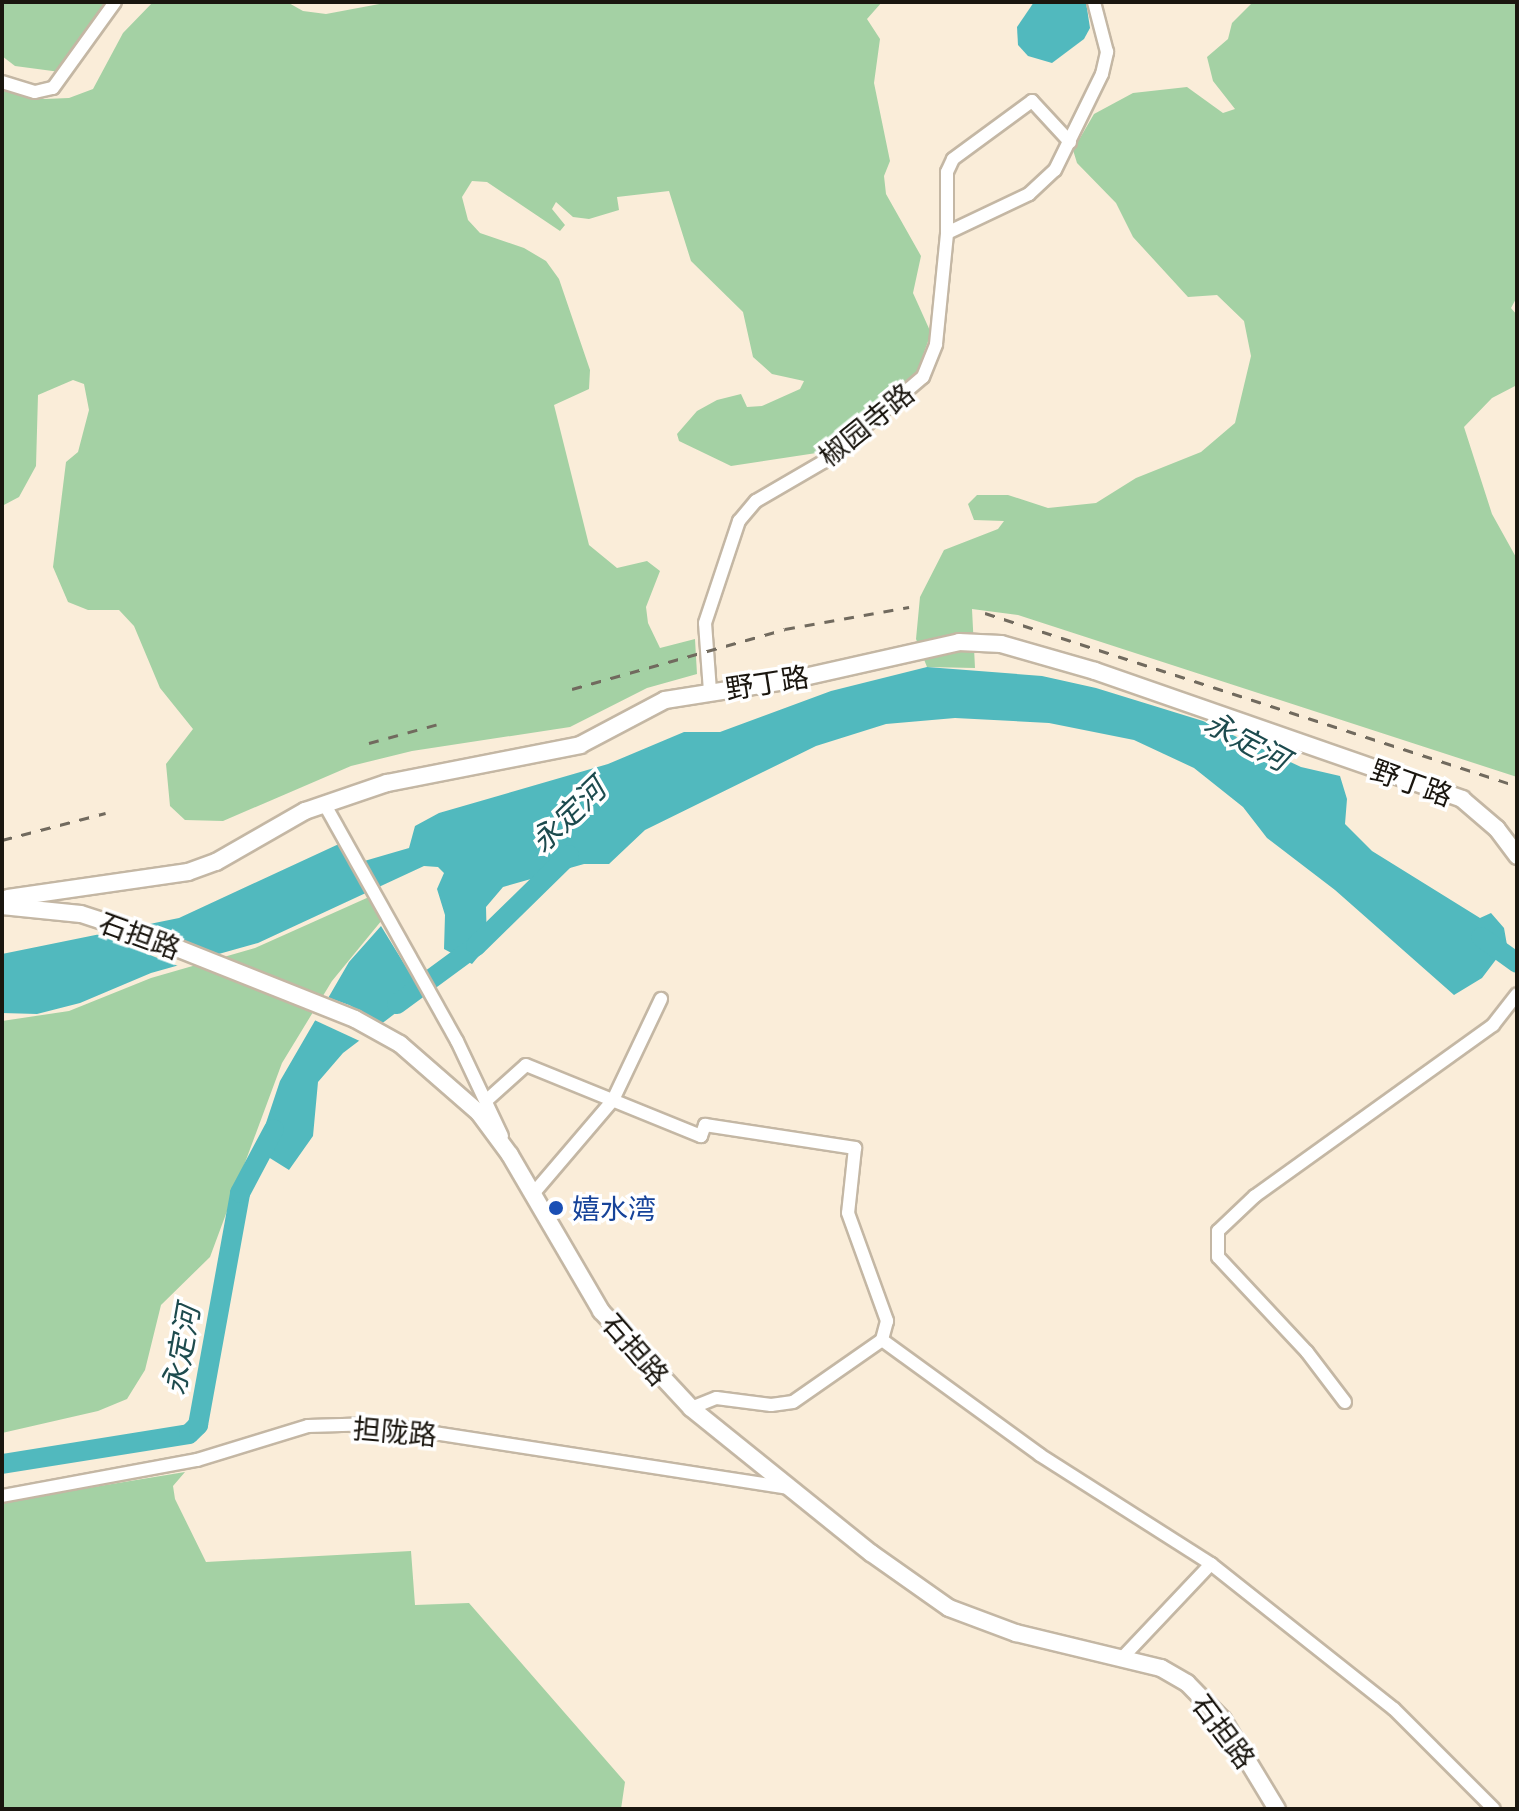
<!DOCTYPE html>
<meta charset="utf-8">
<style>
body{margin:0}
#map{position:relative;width:1519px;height:1811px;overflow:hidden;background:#faedd9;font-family:"Noto Sans","Noto Sans SC",sans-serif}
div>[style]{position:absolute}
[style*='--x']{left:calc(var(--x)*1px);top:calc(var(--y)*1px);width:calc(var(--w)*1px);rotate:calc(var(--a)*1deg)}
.green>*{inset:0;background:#a4d1a4}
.water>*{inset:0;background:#51b9be}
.pier>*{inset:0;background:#faedd9}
.river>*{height:20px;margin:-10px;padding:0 10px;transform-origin:10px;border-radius:10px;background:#51b9be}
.roads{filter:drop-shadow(2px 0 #c4b7a4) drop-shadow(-2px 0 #c4b7a4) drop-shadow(0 2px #c4b7a4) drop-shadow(0 -2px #c4b7a4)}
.minor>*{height:12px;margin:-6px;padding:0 6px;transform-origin:6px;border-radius:6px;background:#fff}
.major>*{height:16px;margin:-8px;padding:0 8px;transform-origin:8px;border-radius:8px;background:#fff}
.rail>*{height:3px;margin-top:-1.5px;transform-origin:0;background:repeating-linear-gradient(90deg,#716a5e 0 10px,transparent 0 20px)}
.dots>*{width:22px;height:22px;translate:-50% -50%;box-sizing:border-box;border:4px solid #fff;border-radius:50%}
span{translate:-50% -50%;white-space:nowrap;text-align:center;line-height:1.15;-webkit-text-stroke:7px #fff;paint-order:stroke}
.street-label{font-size:28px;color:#1a160f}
.transit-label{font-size:28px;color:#164399}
.left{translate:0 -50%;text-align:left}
.water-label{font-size:30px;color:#1d4b4e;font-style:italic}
.frame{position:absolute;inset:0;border:4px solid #1a160f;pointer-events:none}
</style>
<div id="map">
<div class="green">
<div style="clip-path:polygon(2px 2px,110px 2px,60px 72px,15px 66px,2px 56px)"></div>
<div style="clip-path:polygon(153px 2px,287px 2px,303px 11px,326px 14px,390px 2px,882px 2px,867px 19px,880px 39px,874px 83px,890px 161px,884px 176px,886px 194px,921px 256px,913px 293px,931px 333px,915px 378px,823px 452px,731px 466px,679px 441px,677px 434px,697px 411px,717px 400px,741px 394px,747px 407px,762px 406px,800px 389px,804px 381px,772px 374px,753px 357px,743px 312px,691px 261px,669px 191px,617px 197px,619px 210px,589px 219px,573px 217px,556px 202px,552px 209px,565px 225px,560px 231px,487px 182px,472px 181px,462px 197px,468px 220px,480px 233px,524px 248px,546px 261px,559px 279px,590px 370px,589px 389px,554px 405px,589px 545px,617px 568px,647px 561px,660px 571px,646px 607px,648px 623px,660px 648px,695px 639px,697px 674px,647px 688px,570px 727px,412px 751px,351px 766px,223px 821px,185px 820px,170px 806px,166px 764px,193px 729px,160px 688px,134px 626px,119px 610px,88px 610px,68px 602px,53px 567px,66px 462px,78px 452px,89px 410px,84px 384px,73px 380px,38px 395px,36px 466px,19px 497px,2px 506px,2px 84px,44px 99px,69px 98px,93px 89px,123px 33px)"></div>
<div style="clip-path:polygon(1253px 2px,1517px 2px,1517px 297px,1511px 308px,1517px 315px,1517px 385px,1492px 398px,1464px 427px,1492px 514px,1517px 559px,1517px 777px,1018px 615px,972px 609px,975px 668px,927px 667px,916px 639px,920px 597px,944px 550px,998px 529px,1004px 521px,974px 520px,968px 504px,977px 495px,1008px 495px,1048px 508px,1096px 503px,1136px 478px,1201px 452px,1235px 423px,1251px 356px,1244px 321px,1217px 295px,1188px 297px,1133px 237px,1116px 203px,1077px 163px,1073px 150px,1094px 114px,1133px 93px,1187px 87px,1223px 113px,1235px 109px,1213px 81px,1207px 57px,1228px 39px,1232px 23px)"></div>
<div style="clip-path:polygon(369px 897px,382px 920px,332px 981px,282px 1063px,210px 1257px,161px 1305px,145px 1370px,127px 1399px,98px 1411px,2px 1433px,2px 1021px,69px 1011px,151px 978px,255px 948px)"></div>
<div style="clip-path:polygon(185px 1472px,173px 1486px,175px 1499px,206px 1562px,411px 1551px,415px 1605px,469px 1603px,625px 1782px,621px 1809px,2px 1809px,2px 1502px)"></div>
</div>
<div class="water">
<div style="clip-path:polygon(1034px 2px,1086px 2px,1090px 28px,1084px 39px,1052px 63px,1028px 56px,1018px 45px,1017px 27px)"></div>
<div style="clip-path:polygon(927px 667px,1042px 676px,1096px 688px,1203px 721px,1301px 767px,1340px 776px,1347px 799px,1345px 824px,1372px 851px,1480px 918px,1491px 913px,1504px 928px,1507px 945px,1482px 978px,1454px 995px,1335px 890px,1267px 838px,1243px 807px,1194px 768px,1134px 740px,1049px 723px,955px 718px,886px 724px,816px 746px,645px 830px,609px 864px,584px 864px,503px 887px,486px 907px,487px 946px,472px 964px,444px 949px,445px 915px,437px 889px,444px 873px,438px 867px,424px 866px,258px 943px,151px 973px,80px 1003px,37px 1014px,2px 1013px,2px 954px,179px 918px,341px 843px,354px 864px,409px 848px,415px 826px,439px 813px,608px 764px,684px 732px,720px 732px,831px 691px)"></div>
<div style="clip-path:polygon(381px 926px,422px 993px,343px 1053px,318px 1082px,313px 1136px,289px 1170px,257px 1150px,280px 1081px,349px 962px)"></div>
</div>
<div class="pier">
<div style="clip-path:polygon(138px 923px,224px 957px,183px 968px,94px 933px)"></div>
<div style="clip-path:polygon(324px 996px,349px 1005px,386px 1025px,364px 1043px,310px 1018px)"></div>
</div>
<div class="river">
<div style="--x:1481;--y:937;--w:44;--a:35.8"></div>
<div style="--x:397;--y:1004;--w:98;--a:-36.3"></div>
<div style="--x:476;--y:946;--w:130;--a:-44.4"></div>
<div style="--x:2;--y:1464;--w:189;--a:-9.1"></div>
<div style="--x:189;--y:1434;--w:13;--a:-45"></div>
<div style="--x:198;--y:1425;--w:236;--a:-79.7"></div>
<div style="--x:240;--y:1193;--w:72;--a:-62"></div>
</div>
<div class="roads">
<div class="minor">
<div style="--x:2;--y:82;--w:34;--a:17"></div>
<div style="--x:35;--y:92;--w:18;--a:-13"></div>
<div style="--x:53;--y:88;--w:106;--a:-54.2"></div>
<div style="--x:947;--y:233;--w:61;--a:-90"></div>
<div style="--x:947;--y:172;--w:14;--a:-65"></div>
<div style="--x:953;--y:159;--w:98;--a:-36.3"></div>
<div style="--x:1032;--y:101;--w:56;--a:47.2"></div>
<div style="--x:710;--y:691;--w:68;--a:-94.2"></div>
<div style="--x:705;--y:623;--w:108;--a:-71.6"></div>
<div style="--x:739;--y:521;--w:26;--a:-50"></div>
<div style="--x:756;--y:501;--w:78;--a:-30.2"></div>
<div style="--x:823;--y:462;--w:131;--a:-40.4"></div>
<div style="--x:923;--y:377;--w:35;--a:-68"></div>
<div style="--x:936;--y:344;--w:112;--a:-84.3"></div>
<div style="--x:947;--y:233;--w:91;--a:-25.4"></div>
<div style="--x:1029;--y:194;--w:35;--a:-43"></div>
<div style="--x:1055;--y:170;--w:107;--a:-63.9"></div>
<div style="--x:1102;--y:74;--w:23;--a:-77"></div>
<div style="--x:1107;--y:52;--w:52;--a:-104.6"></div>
<div style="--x:325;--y:805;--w:270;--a:60.8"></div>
<div style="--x:457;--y:1041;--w:105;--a:64.7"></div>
<div style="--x:487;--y:1100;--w:52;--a:-41.9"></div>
<div style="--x:526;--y:1065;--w:189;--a:22.1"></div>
<div style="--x:701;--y:1136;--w:12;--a:-70"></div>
<div style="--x:705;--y:1125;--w:152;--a:8.7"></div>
<div style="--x:855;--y:1148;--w:65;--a:96.1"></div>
<div style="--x:848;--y:1213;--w:115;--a:70.1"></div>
<div style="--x:887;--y:1321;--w:20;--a:105"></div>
<div style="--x:882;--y:1340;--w:108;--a:145.1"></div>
<div style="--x:793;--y:1402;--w:22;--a:172"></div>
<div style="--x:771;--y:1405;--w:55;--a:-172.7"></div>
<div style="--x:716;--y:1398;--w:27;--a:158"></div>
<div style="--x:532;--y:1195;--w:125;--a:-49.5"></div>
<div style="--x:613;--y:1100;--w:112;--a:-64.6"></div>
<div style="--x:882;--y:1340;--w:195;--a:36"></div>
<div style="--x:1040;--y:1455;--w:203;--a:32.5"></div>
<div style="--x:1211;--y:1564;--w:233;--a:38.4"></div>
<div style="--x:1394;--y:1709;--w:141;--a:45"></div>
<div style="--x:1345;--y:1402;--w:63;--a:-127.2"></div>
<div style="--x:1307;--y:1352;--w:130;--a:-133.1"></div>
<div style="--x:1218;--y:1257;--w:26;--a:-90"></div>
<div style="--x:1218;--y:1231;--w:51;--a:-43.4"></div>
<div style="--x:1255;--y:1196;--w:293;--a:-35.7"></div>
<div style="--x:1493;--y:1025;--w:39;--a:-52"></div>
<div style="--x:2;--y:1496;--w:198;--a:-10.5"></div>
<div style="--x:197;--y:1460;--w:116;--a:-17"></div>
<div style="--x:308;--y:1426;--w:68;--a:-1.7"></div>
<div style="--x:376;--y:1424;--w:418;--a:8.8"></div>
<div style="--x:1123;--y:1657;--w:128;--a:-46.6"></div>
</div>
<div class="major">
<div style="--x:8;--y:898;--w:182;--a:-8.2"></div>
<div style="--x:188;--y:872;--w:30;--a:-20"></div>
<div style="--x:216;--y:862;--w:103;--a:-29.8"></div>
<div style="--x:305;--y:811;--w:87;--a:-18.9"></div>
<div style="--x:387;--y:783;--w:197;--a:-11.1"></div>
<div style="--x:580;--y:745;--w:96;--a:-27.9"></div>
<div style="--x:665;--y:700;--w:128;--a:-9"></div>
<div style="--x:791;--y:680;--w:172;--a:-12.7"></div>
<div style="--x:959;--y:642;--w:42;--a:2.7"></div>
<div style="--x:1001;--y:644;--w:98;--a:16"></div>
<div style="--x:1095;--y:671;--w:389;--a:19.2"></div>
<div style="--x:1462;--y:799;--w:46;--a:40.6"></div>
<div style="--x:1497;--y:829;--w:34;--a:53"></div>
<div style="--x:2;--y:906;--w:79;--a:5.8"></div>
<div style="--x:81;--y:914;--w:61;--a:18.1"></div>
<div style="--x:139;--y:933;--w:232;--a:21.7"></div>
<div style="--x:355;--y:1019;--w:51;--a:29.1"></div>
<div style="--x:400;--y:1044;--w:105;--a:41.1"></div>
<div style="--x:479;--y:1113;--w:52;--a:53.6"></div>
<div style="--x:510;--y:1155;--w:181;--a:59.7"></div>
<div style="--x:601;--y:1311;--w:132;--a:47.1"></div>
<div style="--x:691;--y:1408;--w:231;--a:38.9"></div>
<div style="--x:871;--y:1553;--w:95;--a:35.2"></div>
<div style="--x:949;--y:1608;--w:72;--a:20.5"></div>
<div style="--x:1016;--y:1633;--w:149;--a:13.6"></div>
<div style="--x:1161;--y:1668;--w:30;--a:30"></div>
<div style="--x:1187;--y:1683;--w:52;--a:45.8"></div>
<div style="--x:1223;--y:1720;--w:104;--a:58.8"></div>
</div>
</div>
<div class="rail">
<div style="--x:985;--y:613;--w:559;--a:18.01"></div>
<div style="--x:572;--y:689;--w:221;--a:-15.7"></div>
<div style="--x:785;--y:629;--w:126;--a:-10.1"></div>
<div style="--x:369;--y:743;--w:80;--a:-15.3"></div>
<div style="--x:2;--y:840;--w:107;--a:-14.6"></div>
</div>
<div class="dots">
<div style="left:556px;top:1208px;background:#1a4fb4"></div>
</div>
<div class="street-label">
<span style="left:866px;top:424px;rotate:-39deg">椒园寺路</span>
<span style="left:767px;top:682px;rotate:-9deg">野丁路</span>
<span style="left:1412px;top:782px;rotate:20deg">野丁路</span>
<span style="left:140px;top:935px;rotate:20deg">石担路</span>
<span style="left:636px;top:1349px;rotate:49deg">石担路</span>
<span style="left:395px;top:1431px;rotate:5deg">担陇路</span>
<span style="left:1224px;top:1731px;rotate:53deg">石担路</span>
</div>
<div class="transit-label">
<span class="left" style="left:572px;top:1208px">嬉水湾</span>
</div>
<div class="water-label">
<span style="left:1247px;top:741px;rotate:28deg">永定河</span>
<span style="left:568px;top:815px;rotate:-44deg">永定河</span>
<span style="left:181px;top:1350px;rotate:-80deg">永定河</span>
</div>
<div class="frame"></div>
</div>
